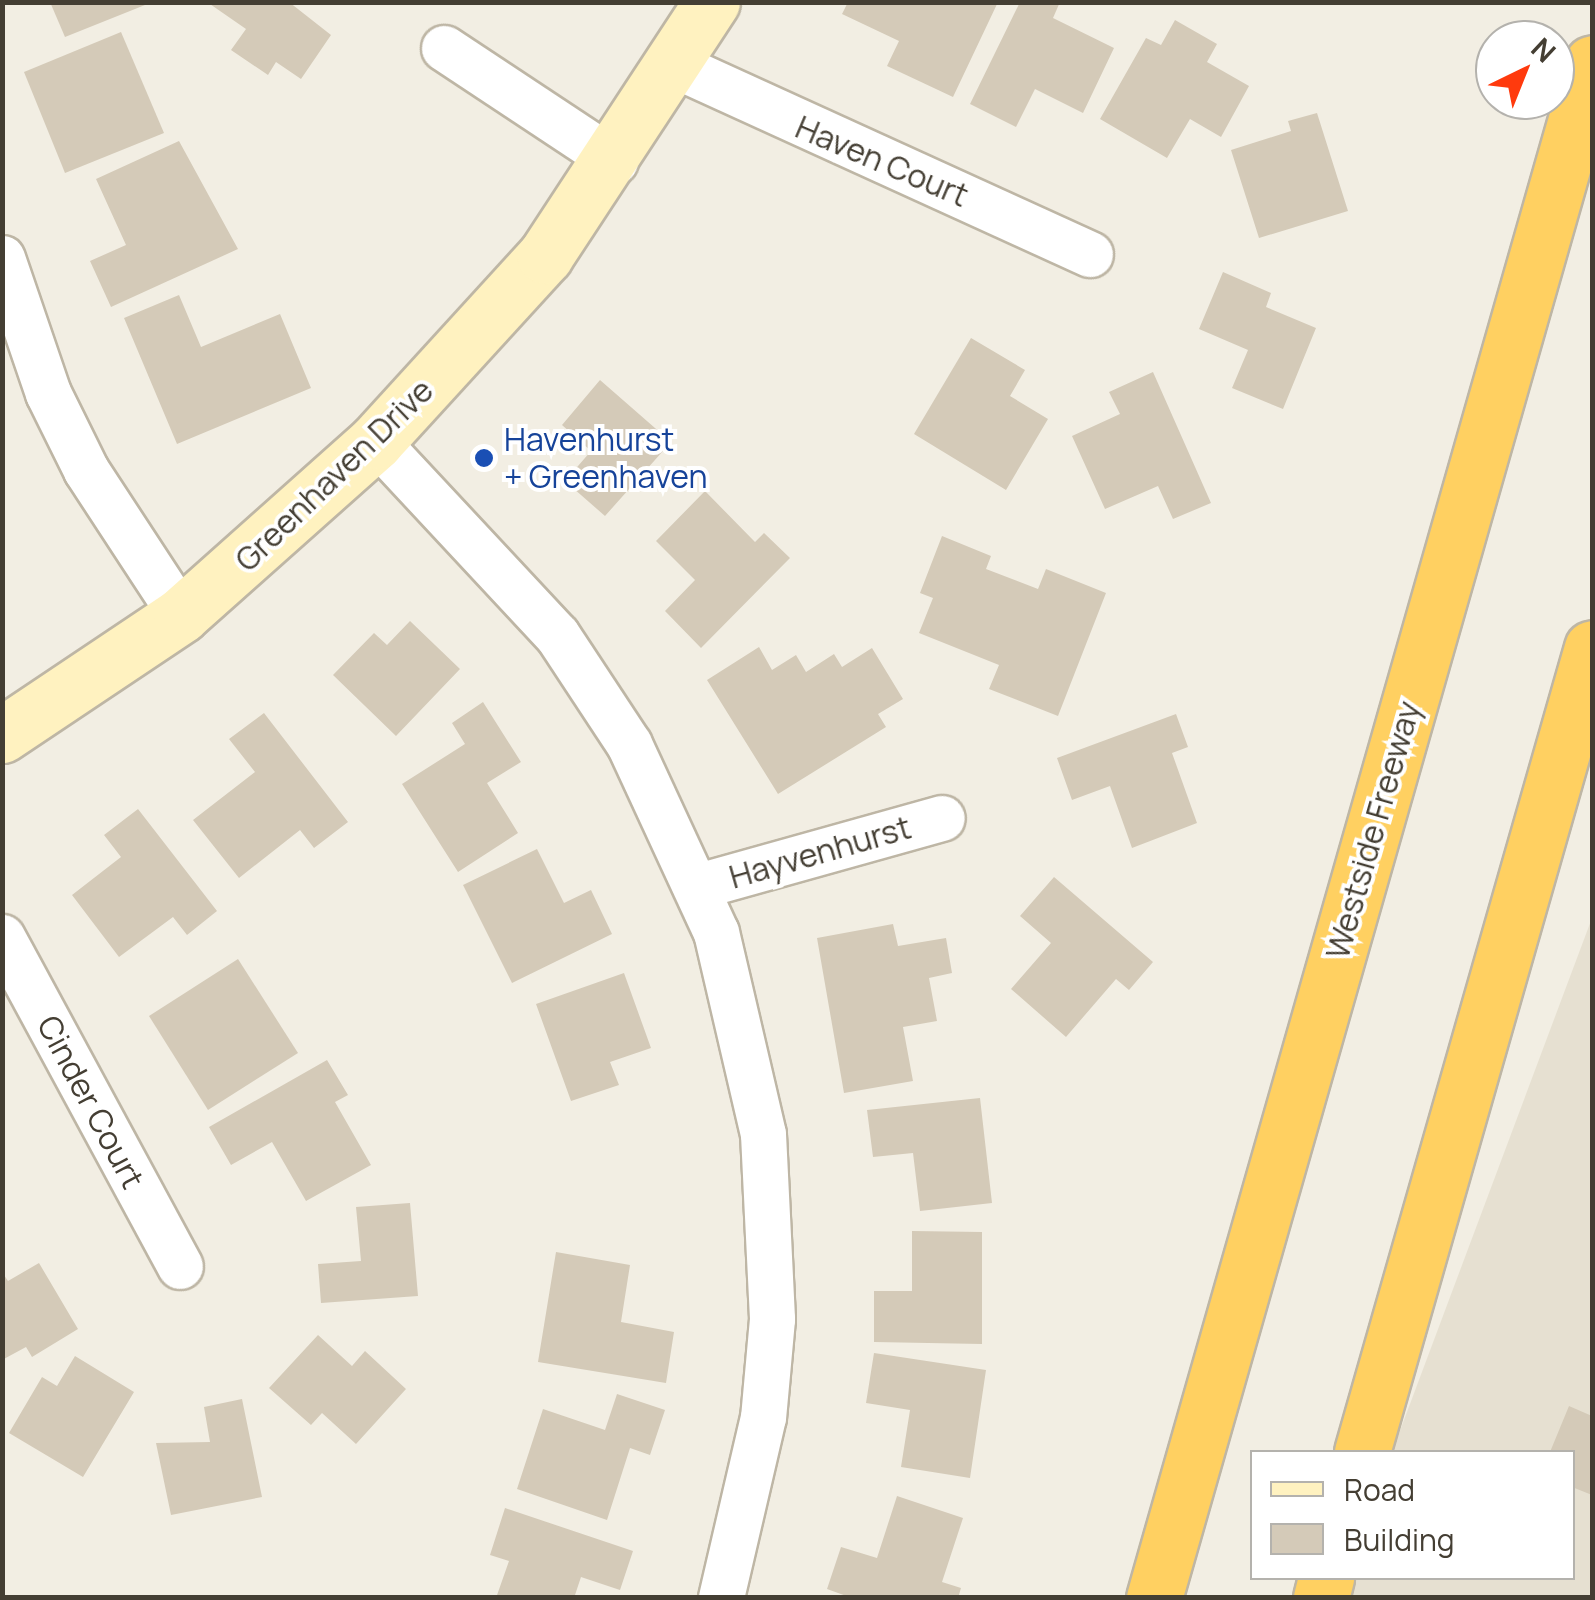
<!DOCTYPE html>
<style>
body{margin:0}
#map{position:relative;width:1595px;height:1600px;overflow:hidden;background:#f2eee3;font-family:Manrope,sans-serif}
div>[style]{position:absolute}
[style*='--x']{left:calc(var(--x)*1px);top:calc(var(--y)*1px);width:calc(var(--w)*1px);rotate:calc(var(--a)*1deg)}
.residential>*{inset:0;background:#e6e0d1}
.building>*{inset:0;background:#d4cab8}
.roads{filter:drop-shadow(2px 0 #beb6a5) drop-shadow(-2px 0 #beb6a5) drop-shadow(0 2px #beb6a5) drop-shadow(0 -2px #beb6a5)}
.street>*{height:45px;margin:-22.5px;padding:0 22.5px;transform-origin:22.5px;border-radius:22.5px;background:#fff}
.secondary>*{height:55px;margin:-27.5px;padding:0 27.5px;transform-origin:27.5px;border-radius:27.5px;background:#fff2c0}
.highway>*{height:55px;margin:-27.5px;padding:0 27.5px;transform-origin:27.5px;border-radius:27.5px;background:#ffd061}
.dots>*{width:28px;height:28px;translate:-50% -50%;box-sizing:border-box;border:5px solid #fff;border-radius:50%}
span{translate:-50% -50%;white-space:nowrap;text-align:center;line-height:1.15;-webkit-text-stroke:8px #fff;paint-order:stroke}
.street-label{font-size:32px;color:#443e33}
.transit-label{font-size:32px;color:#164399}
.left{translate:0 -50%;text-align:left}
.frame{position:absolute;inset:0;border:5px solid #443e33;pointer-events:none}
.legend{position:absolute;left:1250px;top:1450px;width:325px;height:130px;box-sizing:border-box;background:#fff;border:2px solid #b4b2ad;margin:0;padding:12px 18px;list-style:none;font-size:30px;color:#443e33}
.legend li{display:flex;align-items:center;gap:20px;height:50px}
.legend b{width:50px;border:2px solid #b4b2ad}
.north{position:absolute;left:1475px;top:20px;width:100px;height:100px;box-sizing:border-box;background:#fff;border:2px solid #b4b2ad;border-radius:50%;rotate:43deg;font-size:28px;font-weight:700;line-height:40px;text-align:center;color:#443e33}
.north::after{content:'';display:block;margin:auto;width:35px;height:45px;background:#ff3a0d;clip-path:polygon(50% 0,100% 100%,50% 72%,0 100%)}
</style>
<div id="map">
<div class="residential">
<div style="clip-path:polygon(1592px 918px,1592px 1597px,1337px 1598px,1345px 1578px,1572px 1578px,1572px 1452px,1392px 1452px)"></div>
</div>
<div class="building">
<div style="clip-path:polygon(50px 2px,150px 2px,150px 3px,65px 37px)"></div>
<div style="clip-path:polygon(207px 2px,289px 2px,331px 35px,301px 79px,276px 62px,268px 75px,231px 50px,246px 29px)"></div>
<div style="clip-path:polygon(848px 2px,998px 2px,953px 97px,887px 66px,899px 41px,842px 14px)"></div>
<div style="clip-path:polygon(1020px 2px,1060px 2px,1053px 18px,1114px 48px,1083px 113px,1035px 89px,1016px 127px,970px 104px)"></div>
<div style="clip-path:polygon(1175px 20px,1217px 44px,1207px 62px,1249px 86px,1221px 137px,1190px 119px,1167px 158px,1100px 119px,1146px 38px,1161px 45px)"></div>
<div style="clip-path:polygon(121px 32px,164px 133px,65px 173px,24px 72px)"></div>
<div style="clip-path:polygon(1317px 113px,1348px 211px,1259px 238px,1231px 150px,1291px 131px,1288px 121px)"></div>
<div style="clip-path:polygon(179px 141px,238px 249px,111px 307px,90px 261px,126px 245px,96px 179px)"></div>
<div style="clip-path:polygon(1223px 272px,1271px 293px,1266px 307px,1316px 328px,1283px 409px,1232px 388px,1248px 350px,1199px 329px)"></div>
<div style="clip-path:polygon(179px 295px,201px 347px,280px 314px,311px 388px,177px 444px,124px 318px)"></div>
<div style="clip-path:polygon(971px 338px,1025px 370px,1010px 396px,1048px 419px,1006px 490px,914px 434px)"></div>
<div style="clip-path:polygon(1153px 372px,1211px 503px,1173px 519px,1158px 486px,1105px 509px,1072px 436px,1120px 414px,1109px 392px)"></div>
<div style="clip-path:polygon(600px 380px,671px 442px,605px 516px,565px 481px,591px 451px,562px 425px)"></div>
<div style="clip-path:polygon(705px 491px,755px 542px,764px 533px,790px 558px,701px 648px,665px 611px,695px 580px,656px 541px)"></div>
<div style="clip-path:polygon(942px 536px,991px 556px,986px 569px,1038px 589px,1046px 569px,1106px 593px,1058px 716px,989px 689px,999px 665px,919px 633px,933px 598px,920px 593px)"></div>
<div style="clip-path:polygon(410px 621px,460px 669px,396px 736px,333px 675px,374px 633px,387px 645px)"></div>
<div style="clip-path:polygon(759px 647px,772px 670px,796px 655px,806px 672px,834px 654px,842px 667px,872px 648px,903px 699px,878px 714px,886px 727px,778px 794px,707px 680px)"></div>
<div style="clip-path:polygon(483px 702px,521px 762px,487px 783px,518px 833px,458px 872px,402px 784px,465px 744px,452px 723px)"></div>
<div style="clip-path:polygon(264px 713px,348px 822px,314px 848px,300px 830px,239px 878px,193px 820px,255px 772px,229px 739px)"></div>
<div style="clip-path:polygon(1176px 714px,1188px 747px,1172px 753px,1197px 823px,1132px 848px,1110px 786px,1072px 800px,1057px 758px)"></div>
<div style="clip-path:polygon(138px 809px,217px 911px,187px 935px,173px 917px,119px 957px,72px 895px,121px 857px,104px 835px)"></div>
<div style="clip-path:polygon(537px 849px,564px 903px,591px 890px,612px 934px,512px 983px,463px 885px)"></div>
<div style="clip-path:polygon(1054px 877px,1153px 962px,1129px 990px,1116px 979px,1066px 1037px,1011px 989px,1051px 943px,1020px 916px)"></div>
<div style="clip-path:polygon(893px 924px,898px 946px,946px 938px,952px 973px,929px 978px,937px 1021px,903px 1027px,913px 1081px,844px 1093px,817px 938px)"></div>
<div style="clip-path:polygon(238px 959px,298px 1053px,208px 1110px,149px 1016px)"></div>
<div style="clip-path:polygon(624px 973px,651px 1048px,610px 1062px,619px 1085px,571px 1101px,536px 1004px)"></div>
<div style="clip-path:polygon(327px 1060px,348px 1095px,335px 1102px,371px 1165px,306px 1201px,272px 1142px,231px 1165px,209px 1127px)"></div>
<div style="clip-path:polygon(980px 1098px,992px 1203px,920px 1211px,913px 1153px,873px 1157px,867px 1110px)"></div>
<div style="clip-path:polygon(410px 1203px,418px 1296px,321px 1303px,318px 1264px,361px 1261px,356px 1207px)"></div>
<div style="clip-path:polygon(912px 1231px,982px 1232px,982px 1344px,874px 1342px,874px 1291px,912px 1291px)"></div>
<div style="clip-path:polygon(556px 1252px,630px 1265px,621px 1322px,674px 1332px,666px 1383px,538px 1362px)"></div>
<div style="clip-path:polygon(39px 1263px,78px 1329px,32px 1357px,26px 1347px,2px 1360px,2px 1272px,8px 1281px)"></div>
<div style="clip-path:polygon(318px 1335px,352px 1366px,365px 1351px,406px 1389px,356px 1444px,322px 1413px,311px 1425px,269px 1388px)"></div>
<div style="clip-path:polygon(874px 1353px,986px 1370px,970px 1478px,901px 1467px,910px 1410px,866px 1403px)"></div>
<div style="clip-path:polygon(75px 1356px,134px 1392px,83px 1477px,9px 1433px,42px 1377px,57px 1386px)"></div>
<div style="clip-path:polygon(617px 1394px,665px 1410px,650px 1455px,630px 1448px,607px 1520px,517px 1489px,543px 1409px,605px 1430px)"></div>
<div style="clip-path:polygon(242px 1399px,262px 1497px,171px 1515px,156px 1443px,210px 1442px,204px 1407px)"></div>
<div style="clip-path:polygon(1569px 1406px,1592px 1416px,1592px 1495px,1572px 1487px,1572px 1452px,1550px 1452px)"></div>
<div style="clip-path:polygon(897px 1496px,963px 1518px,942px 1582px,961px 1588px,958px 1598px,852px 1598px,827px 1589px,841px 1547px,877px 1558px)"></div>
<div style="clip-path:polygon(505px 1508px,633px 1551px,620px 1590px,581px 1577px,574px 1598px,496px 1598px,509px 1561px,490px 1555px)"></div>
</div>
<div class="roads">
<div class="street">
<div style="--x:444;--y:48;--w:205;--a:33.5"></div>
<div style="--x:675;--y:65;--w:456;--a:24.5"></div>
<div style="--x:2;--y:258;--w:143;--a:71.2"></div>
<div style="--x:48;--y:393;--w:86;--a:63.7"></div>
<div style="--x:86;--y:470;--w:173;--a:56.8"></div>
<div style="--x:376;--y:441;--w:265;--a:47"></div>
<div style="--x:557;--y:635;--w:131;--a:56.6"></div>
<div style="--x:629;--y:744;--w:207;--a:65.2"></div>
<div style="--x:716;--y:932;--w:207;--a:76.9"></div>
<div style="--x:763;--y:1134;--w:185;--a:87.2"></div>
<div style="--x:772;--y:1319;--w:98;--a:95.2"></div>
<div style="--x:763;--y:1417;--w:186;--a:103.1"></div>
<div style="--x:698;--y:886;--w:253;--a:-15.6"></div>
<div style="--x:2;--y:937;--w:374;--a:61.6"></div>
</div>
<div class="secondary">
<div style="--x:2;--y:735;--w:216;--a:-33.8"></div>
<div style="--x:181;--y:615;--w:261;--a:-41.7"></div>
<div style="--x:376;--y:441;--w:251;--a:-47.6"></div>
<div style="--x:545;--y:256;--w:304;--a:-56.7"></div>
</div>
<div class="highway">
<div style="--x:1362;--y:1452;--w:836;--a:-74.04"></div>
<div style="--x:1154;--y:1598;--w:1596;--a:-74.07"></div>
<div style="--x:1321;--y:1598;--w:21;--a:-76"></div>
</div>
</div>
<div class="dots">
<div style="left:484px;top:458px;background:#1a4fb4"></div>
</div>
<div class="street-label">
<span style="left:882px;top:161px;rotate:23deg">Haven Court</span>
<span style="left:334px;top:475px;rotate:-44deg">Greenhaven Drive</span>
<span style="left:1373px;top:830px;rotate:-74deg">Westside Freeway</span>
<span style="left:820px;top:852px;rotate:-16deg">Hayvenhurst</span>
<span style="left:91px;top:1102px;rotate:62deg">Cinder Court</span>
</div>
<div class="transit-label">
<span class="left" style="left:504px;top:458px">Havenhurst<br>+ Greenhaven</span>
</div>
<div class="frame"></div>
<ul class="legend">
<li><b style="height:12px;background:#fff2c0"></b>Road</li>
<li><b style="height:28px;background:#d4cab8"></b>Building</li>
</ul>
<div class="north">N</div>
</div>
